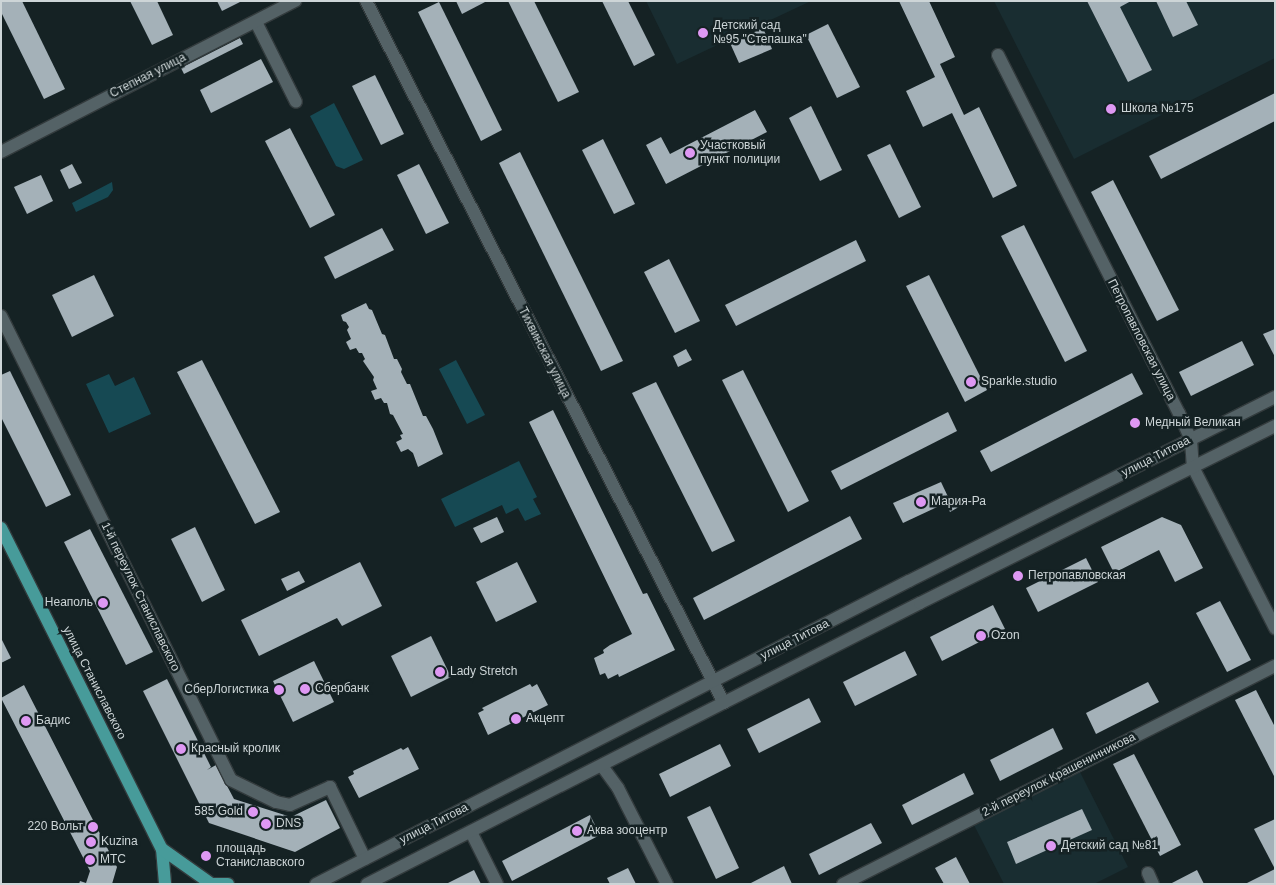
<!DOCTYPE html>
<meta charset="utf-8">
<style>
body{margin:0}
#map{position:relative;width:1276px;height:885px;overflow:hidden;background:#152224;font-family:Arial,sans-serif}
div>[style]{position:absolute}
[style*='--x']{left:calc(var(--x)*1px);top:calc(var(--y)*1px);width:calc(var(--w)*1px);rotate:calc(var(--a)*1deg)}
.built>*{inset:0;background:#192d31}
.green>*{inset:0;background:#164953}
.building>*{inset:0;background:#a4b1b8}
.roads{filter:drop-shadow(1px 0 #333b3d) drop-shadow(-1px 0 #333b3d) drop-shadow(0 1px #333b3d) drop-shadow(0 -1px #333b3d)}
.minor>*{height:12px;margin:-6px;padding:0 6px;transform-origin:6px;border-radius:6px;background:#546266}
.tertiary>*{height:12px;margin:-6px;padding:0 6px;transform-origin:6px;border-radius:6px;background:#546266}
.secondary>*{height:12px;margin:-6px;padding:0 6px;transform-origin:6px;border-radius:6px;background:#546266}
.primary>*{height:12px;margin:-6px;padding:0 6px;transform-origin:6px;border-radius:6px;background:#479b9a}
.dots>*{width:14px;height:14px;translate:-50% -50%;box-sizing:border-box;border:2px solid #152224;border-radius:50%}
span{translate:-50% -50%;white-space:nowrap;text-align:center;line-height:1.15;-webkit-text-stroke:5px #152224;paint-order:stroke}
.poi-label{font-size:12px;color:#cdd5d7}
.left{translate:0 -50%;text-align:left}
.right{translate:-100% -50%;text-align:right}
.street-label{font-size:12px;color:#cdd5d7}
.frame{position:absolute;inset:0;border:2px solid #cdd5d7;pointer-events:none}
</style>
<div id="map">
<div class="built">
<div style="clip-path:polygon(646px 1px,811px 1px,677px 64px)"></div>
<div style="clip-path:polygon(994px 1px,1275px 1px,1275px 58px,1074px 159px)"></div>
<div style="clip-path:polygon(1080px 772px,1128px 867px,1094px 884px,1004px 884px,974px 825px)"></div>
</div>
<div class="green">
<div style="clip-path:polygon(334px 103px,363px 160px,344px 169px,336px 166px,310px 116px)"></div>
<div style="clip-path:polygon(112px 182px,113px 190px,108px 197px,76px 212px,72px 203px)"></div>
<div style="clip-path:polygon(456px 360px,485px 415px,467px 424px,439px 369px)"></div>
<div style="clip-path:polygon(109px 374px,115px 386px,134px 377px,151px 414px,109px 433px,86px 384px)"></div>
<div style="clip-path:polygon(519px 461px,537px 497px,533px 499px,541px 514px,525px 521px,518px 508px,506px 514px,502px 505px,455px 527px,441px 499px)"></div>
</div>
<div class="building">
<div style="clip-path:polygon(1px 1px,22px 1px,65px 89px,44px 99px,1px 12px)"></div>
<div style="clip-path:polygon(130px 1px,157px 1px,173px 35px,152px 45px)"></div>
<div style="clip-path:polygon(217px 1px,242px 1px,222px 11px)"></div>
<div style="clip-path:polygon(456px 1px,487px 1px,462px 14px)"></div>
<div style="clip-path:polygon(508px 1px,534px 1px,579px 92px,558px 102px)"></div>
<div style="clip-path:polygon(602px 1px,628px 1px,655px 55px,634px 66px)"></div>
<div style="clip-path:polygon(899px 1px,929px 1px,955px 57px,940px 64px,964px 115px,979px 107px,1017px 186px,993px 198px,952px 113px,923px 127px,906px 91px,935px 77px)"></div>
<div style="clip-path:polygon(1087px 1px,1131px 1px,1120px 7px,1152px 70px,1128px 82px)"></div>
<div style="clip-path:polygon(1156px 1px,1186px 1px,1198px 25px,1173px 37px)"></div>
<div style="clip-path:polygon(439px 2px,502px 130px,481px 141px,418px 12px)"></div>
<div style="clip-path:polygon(828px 24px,860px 87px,837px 98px,806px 35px)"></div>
<div style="clip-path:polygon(763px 28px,772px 49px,739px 63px,730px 43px)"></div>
<div style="clip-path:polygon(240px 38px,243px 44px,184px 74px,181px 68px)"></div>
<div style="clip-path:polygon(261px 59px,273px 82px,211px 113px,200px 90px)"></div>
<div style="clip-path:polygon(375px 75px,404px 134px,381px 145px,352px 86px)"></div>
<div style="clip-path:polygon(1275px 93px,1275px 121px,1161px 179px,1149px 156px)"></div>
<div style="clip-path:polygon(811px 106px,842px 170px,820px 181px,789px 118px)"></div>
<div style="clip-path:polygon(755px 110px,767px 132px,666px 184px,646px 145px,661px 137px,670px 154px)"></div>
<div style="clip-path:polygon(290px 128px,335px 215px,310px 228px,265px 141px)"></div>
<div style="clip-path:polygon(603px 139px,635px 204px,614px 214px,582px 150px)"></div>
<div style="clip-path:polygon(890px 144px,921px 207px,899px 218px,867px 155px)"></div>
<div style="clip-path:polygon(520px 152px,623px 361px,601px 371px,499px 163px)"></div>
<div style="clip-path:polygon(72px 164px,82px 183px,69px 189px,60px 170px)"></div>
<div style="clip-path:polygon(419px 164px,449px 223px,426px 234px,397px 175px)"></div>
<div style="clip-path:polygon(41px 175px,53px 201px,27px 214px,14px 187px)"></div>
<div style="clip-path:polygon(1113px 180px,1179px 310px,1157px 321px,1091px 192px)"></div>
<div style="clip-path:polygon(1024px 225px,1087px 351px,1065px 362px,1001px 236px)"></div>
<div style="clip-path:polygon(382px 228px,394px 250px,335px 279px,324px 257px)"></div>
<div style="clip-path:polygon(856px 240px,866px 261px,736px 326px,725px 305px)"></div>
<div style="clip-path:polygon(669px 259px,700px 321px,675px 333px,644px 272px)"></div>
<div style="clip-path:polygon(94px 275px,114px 316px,72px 337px,52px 295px)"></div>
<div style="clip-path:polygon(929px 275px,987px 390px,965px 402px,906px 286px)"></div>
<div style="clip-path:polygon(366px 303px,369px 309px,372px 310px,382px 334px,385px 335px,394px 359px,397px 359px,402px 369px,401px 372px,407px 384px,410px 384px,423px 416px,426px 416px,433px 429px,443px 454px,418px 467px,413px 453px,408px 449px,401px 452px,396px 442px,402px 439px,400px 435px,403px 434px,393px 415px,390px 414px,387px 403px,384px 403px,381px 398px,375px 400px,371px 391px,377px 389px,373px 380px,374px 377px,363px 361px,365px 359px,362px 353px,359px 353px,356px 348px,350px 350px,346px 342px,351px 339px,347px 330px,349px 327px,346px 322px,343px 321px,341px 315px)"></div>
<div style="clip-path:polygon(1275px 329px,1275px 357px,1263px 334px)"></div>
<div style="clip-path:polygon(1242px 341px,1254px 365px,1191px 396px,1179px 372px)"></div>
<div style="clip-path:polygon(686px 349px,692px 360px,678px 367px,673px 356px)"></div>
<div style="clip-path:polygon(202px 360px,280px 512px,255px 524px,177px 372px)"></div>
<div style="clip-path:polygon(743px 370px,809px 501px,788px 512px,722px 380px)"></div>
<div style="clip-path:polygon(10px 371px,71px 495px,46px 507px,1px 417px,1px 375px)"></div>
<div style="clip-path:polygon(1132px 373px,1143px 394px,991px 472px,980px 451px)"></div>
<div style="clip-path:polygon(656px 382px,735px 541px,712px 552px,632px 393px)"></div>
<div style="clip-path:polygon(553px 410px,643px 594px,647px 593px,675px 650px,619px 677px,618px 674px,608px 679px,605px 673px,600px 675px,594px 658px,604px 653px,603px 650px,610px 645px,632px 634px,529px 422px)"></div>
<div style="clip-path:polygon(948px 412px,957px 431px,841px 490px,831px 471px)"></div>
<div style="clip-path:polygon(941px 482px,950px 501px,903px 523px,893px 503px)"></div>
<div style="clip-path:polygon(961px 498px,964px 504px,950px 512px,947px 506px)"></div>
<div style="clip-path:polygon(850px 516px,862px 539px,704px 620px,693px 598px)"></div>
<div style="clip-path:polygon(497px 517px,504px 532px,481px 543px,473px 528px)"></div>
<div style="clip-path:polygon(1162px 517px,1181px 525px,1203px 568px,1175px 582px,1159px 550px,1114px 573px,1101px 547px)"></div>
<div style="clip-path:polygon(195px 527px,225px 590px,202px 602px,171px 539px)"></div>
<div style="clip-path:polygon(90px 529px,153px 652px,126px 665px,64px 542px)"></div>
<div style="clip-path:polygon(1086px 558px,1098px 582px,1038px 612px,1026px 588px)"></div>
<div style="clip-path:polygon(360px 562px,382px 606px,342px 626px,337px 618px,259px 656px,241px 620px)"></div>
<div style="clip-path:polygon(517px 562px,537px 602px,496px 622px,476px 582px)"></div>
<div style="clip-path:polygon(299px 571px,305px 582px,287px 591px,281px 579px)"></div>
<div style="clip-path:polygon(1220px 601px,1251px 660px,1227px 672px,1196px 613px)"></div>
<div style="clip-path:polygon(993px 605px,1005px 629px,942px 661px,930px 637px)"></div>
<div style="clip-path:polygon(431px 636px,451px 677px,411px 697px,391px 656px)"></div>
<div style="clip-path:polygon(1px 638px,11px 658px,1px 663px)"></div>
<div style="clip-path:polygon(905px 651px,917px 675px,855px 706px,843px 682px)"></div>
<div style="clip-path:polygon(314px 661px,334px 702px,293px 722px,273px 681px)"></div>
<div style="clip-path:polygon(167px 679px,211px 767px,207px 770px,216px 765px,234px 799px,291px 817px,326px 800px,340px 828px,295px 852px,209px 823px,143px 691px)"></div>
<div style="clip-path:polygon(1148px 682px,1159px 702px,1096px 734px,1086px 713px)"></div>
<div style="clip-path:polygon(530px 684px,532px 687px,537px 684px,548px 705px,488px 735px,478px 713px,484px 710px,482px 708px)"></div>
<div style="clip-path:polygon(24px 685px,117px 867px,112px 884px,79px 884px,80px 881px,86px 883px,90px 871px,1px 698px)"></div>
<div style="clip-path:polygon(1256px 690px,1275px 727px,1275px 778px,1235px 700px)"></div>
<div style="clip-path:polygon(809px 698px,821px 722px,759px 753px,747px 729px)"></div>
<div style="clip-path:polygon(1053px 728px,1063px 749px,1000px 781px,990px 760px)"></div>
<div style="clip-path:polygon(720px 744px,731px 766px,670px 797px,659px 774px)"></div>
<div style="clip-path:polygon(408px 747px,419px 769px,359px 798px,348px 777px,354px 774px,353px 771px,401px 748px,403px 750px)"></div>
<div style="clip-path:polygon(1134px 754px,1181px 845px,1160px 856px,1113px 764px)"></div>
<div style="clip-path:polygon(964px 773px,974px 794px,912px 825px,902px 805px)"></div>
<div style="clip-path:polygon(710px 806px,739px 868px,716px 879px,687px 817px)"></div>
<div style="clip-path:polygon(1082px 809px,1092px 830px,1016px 864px,1007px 842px)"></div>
<div style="clip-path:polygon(590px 815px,600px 835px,512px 881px,502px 861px)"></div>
<div style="clip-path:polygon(1275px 819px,1275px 869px,1254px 829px)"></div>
<div style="clip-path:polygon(871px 823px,882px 843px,819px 875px,809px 854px)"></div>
<div style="clip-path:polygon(956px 857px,970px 884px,944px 884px,935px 868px)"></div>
<div style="clip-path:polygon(784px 866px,792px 884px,749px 884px)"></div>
<div style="clip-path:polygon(628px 868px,636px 884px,610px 884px,607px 878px)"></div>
<div style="clip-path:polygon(1275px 869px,1275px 884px,1245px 884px)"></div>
<div style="clip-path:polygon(474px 870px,481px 884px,446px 884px)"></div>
<div style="clip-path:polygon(1197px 870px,1204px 884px,1170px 884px)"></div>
</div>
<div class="roads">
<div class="minor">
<div style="--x:366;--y:1;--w:788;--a:62.98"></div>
<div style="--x:256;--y:22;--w:89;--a:63.4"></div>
<div style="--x:998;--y:55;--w:401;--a:63.2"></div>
<div style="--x:1179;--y:413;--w:30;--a:66"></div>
<div style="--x:1191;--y:440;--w:27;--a:86"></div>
<div style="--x:1193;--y:467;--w:181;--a:63"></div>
<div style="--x:1;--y:316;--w:518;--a:63.63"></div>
<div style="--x:231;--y:780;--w:50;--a:26.1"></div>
<div style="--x:276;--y:802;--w:14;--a:12"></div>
<div style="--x:290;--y:805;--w:44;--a:-24.2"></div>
<div style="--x:330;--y:787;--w:80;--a:64.1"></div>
<div style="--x:602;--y:766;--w:27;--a:54"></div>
<div style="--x:618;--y:788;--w:108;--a:63"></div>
<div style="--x:471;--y:832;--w:58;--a:63.4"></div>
<div style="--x:1148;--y:873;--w:12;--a:66"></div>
<div style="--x:843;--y:884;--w:484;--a:-26.8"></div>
</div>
<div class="tertiary">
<div style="--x:1;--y:152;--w:331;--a:-27.2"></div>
</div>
<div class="secondary">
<div style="--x:316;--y:884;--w:666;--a:-27.07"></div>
<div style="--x:909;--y:581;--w:410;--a:-26.7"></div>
<div style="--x:367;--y:884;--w:620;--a:-26.94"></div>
<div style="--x:920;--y:603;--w:397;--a:-26.5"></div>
</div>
<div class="primary">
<div style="--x:1;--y:528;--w:359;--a:63.4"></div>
<div style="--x:162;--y:849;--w:35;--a:85"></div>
<div style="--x:162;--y:849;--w:59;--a:35.3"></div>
<div style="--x:209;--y:884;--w:19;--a:0"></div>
</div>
</div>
<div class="dots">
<div style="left:703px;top:33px;background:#de98f3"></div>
<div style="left:1111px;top:109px;background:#de98f3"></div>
<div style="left:690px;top:153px;background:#de98f3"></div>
<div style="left:971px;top:382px;background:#de98f3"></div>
<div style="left:1135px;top:423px;background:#de98f3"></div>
<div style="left:921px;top:502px;background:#de98f3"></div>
<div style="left:1018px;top:576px;background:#de98f3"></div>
<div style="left:103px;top:603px;background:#de98f3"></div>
<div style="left:981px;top:636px;background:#de98f3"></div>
<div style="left:440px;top:672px;background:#de98f3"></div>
<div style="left:305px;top:689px;background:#de98f3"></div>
<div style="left:279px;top:690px;background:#de98f3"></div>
<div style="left:516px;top:719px;background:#de98f3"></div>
<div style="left:26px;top:721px;background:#de98f3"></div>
<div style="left:181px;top:749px;background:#de98f3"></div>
<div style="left:253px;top:812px;background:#de98f3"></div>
<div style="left:266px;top:824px;background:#de98f3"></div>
<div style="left:93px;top:827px;background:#de98f3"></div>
<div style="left:577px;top:831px;background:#de98f3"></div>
<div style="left:91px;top:842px;background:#de98f3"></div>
<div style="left:1051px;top:846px;background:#de98f3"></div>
<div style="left:206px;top:856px;background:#de98f3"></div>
<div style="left:90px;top:860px;background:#de98f3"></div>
</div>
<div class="poi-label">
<span class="left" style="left:713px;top:33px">Детский сад<br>№95 "Степашка"</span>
<span class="left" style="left:1121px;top:109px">Школа №175</span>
<span class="left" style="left:700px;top:153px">Участковый<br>пункт полиции</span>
<span class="left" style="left:981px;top:382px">Sparkle.studio</span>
<span class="left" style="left:1145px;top:423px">Медный Великан</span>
<span class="left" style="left:931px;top:502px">Мария-Ра</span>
<span class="left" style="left:1028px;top:576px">Петропавловская</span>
<span class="right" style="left:93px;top:603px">Неаполь</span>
<span class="left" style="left:991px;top:636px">Ozon</span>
<span class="left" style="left:450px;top:672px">Lady Stretch</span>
<span class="left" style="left:315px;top:689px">Сбербанк</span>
<span class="right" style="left:269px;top:690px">СберЛогистика</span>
<span class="left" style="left:526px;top:719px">Акцепт</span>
<span class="left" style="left:36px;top:721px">Бадис</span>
<span class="left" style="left:191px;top:749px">Красный кролик</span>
<span class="right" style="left:243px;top:812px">585 Gold</span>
<span class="left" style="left:276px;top:824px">DNS</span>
<span class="right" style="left:83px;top:827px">220 Вольт</span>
<span class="left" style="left:587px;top:831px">Аква зооцентр</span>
<span class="left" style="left:101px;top:842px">Kuzina</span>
<span class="left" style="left:1061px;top:846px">Детский сад №81</span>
<span class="left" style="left:216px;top:856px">площадь<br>Станиславского</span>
<span class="left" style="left:100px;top:860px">МТС</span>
</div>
<div class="street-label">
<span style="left:148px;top:76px;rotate:-27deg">Степная улица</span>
<span style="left:1141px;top:340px;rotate:63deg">Петропавловская улица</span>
<span style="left:544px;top:353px;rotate:63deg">Тихвинская улица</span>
<span style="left:1156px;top:457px;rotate:-27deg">улица Титова</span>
<span style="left:140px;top:597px;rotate:64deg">1-й переулок Станиславского</span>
<span style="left:795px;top:640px;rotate:-27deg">улица Титова</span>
<span style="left:94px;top:683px;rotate:63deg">улица Станиславского</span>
<span style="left:1059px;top:775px;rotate:-27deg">2-й переулок Крашенинникова</span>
<span style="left:434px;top:824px;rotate:-27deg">улица Титова</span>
</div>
<div class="frame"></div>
</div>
